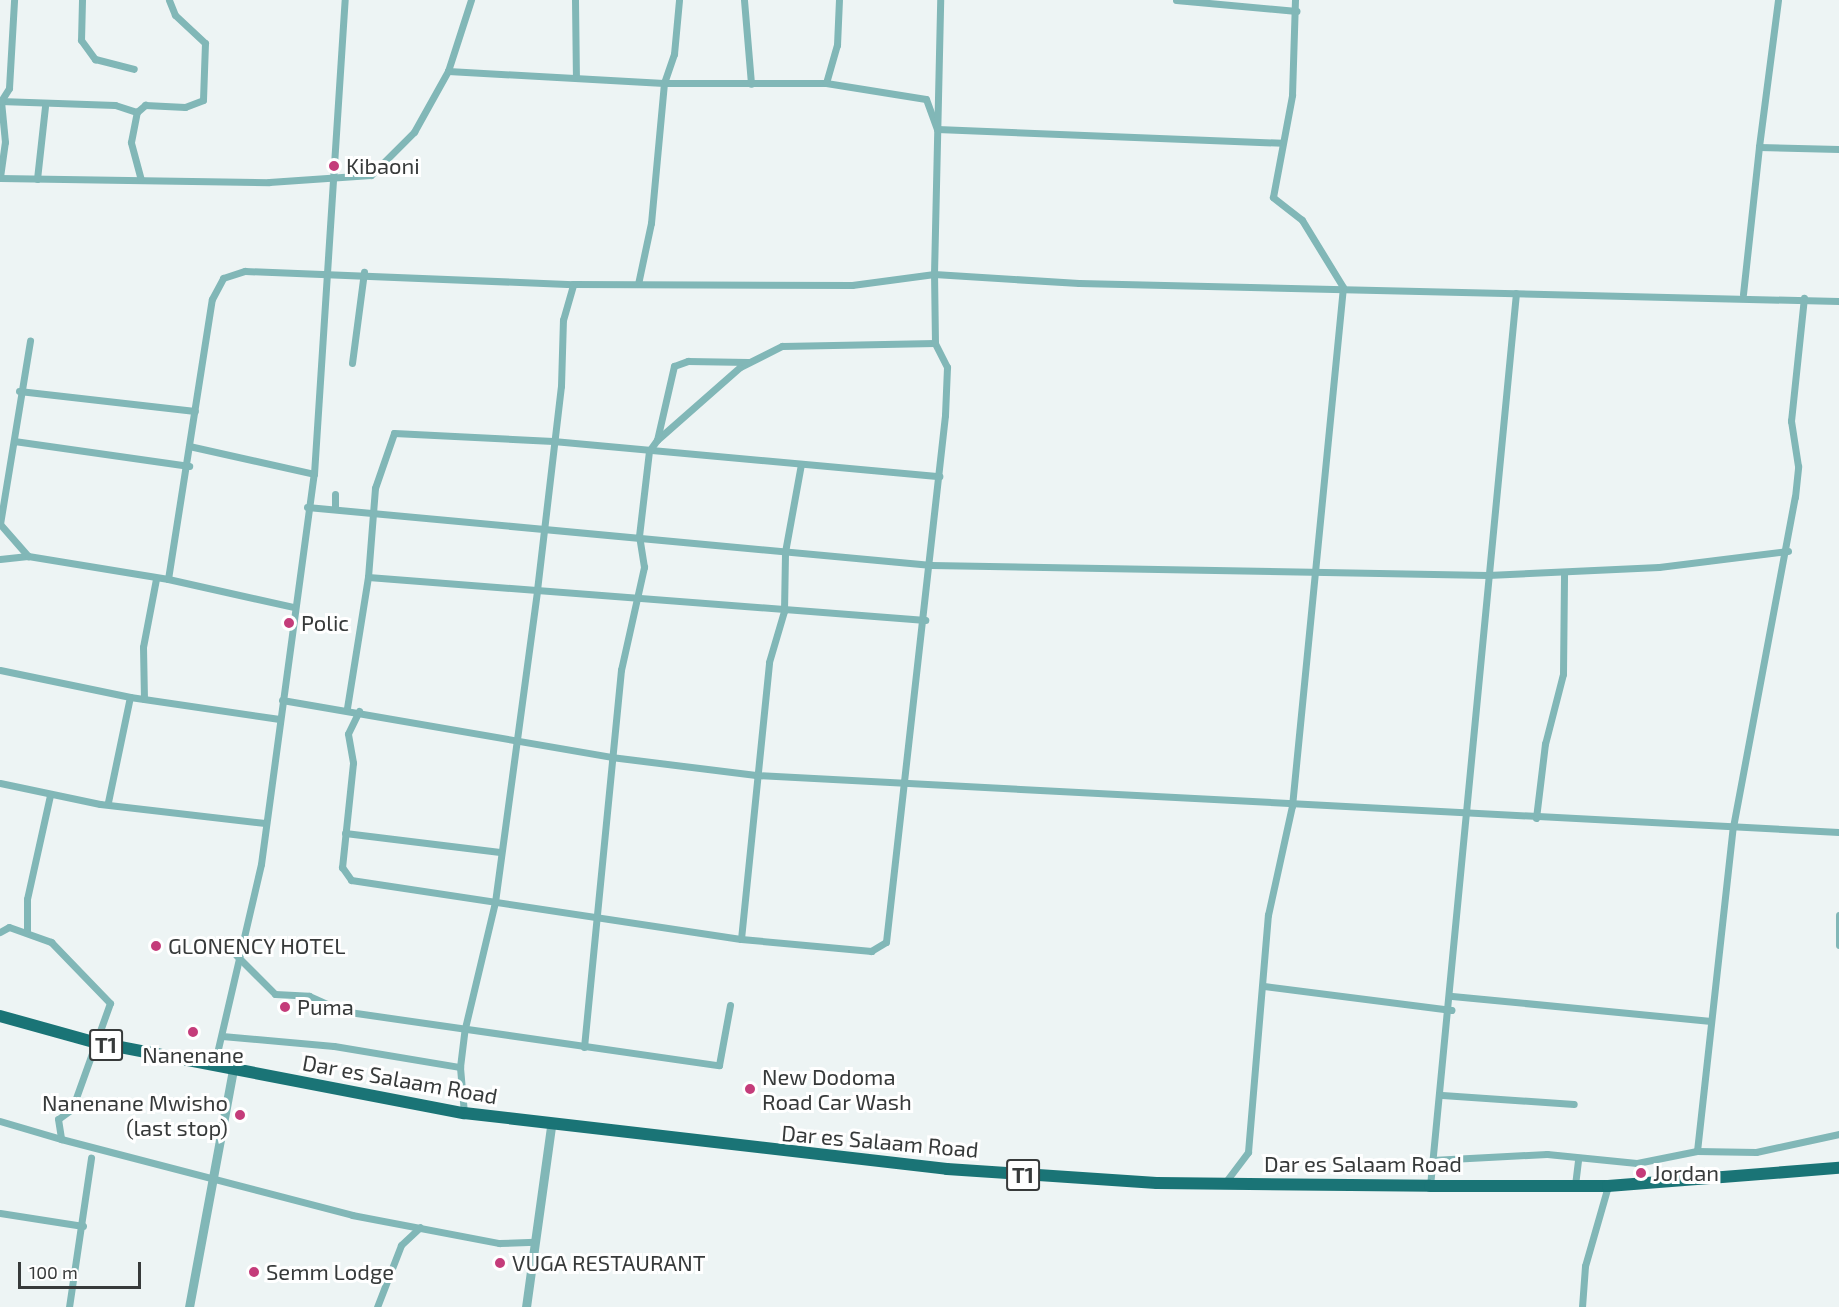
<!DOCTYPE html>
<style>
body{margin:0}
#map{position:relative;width:1839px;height:1307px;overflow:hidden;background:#edf4f4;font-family:"Exo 2",sans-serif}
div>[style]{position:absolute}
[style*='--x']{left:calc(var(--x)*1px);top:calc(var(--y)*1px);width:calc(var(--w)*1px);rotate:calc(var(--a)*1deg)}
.minor>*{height:7px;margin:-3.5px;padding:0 3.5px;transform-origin:3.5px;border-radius:3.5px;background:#81b7b7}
.tertiary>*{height:9px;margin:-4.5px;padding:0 4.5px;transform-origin:4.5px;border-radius:4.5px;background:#81b7b7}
.trunk>*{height:12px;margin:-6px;padding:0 6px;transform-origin:6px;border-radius:6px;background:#1a7476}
.dots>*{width:16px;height:16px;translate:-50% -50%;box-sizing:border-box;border:3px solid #fff;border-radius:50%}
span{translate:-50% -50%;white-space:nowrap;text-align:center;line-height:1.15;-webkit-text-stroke:6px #fff;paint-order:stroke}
.shield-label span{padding:2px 4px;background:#fff;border:2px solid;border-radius:4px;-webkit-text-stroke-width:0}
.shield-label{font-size:21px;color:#373a3a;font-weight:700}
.poi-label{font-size:22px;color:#373a3a}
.left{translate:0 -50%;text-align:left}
.right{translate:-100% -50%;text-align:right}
.street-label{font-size:22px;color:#373a3a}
.scale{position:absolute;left:18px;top:1262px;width:123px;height:27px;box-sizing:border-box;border:3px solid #373a3a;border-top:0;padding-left:8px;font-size:18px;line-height:21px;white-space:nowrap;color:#373a3a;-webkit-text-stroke:4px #fff;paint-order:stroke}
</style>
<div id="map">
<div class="minor">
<div style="--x:82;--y:0;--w:40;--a:91.4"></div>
<div style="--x:81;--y:40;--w:24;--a:54"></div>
<div style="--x:95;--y:59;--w:40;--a:14.4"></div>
<div style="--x:575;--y:0;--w:77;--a:89.3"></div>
<div style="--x:744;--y:0;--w:84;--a:85.2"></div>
<div style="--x:1176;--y:0;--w:121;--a:5.2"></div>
<div style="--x:1778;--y:0;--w:148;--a:97.4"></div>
<div style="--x:1759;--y:147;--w:80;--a:1.4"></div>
<div style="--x:448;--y:71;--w:216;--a:3.2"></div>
<div style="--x:664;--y:83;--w:162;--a:0"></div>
<div style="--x:826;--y:83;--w:101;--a:9.1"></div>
<div style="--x:926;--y:99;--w:32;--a:70"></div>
<div style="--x:937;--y:129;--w:345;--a:2.3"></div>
<div style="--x:826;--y:83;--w:40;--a:-74"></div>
<div style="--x:837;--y:45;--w:45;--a:-87.5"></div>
<div style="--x:0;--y:101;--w:115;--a:2"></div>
<div style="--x:115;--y:105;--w:23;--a:18"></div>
<div style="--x:0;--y:177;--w:35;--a:-82"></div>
<div style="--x:5;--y:142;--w:41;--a:-95.6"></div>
<div style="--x:1;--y:101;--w:15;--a:-58"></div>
<div style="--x:9;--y:88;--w:88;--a:-86.7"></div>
<div style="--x:0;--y:178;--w:269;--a:0.9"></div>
<div style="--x:269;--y:182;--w:102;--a:-3.9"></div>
<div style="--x:371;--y:175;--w:61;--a:-45"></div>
<div style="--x:414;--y:132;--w:70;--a:-60.9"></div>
<div style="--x:448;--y:71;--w:75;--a:-72.1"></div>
<div style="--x:37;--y:179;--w:73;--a:-83.7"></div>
<div style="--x:141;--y:180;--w:39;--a:-105"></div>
<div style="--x:131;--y:142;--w:31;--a:-79"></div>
<div style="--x:137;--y:112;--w:11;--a:-41"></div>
<div style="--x:145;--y:105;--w:40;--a:2.9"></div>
<div style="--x:185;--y:107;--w:19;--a:-21"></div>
<div style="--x:203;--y:100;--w:57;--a:-88"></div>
<div style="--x:205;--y:43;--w:41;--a:-137"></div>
<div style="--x:175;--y:15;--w:16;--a:-112"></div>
<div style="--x:638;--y:284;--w:62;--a:-78"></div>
<div style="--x:651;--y:223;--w:141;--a:-84.7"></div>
<div style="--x:664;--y:83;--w:31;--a:-71"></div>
<div style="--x:674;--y:54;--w:54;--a:-84.7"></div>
<div style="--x:1743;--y:294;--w:148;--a:-83.8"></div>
<div style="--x:352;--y:363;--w:92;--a:-82.5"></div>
<div style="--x:19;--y:391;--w:177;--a:6.5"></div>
<div style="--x:657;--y:440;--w:111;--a:-41.3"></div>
<div style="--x:740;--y:367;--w:47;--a:-26.6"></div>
<div style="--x:782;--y:346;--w:153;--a:-1.1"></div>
<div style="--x:14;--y:441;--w:177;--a:8.1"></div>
<div style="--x:189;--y:446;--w:128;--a:12.6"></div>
<div style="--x:307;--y:507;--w:627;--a:5.31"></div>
<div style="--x:931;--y:565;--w:557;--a:1.03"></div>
<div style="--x:1488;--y:575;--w:171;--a:-2.7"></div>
<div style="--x:1659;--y:567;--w:130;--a:-7.1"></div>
<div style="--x:335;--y:508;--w:14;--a:-90"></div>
<div style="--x:0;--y:524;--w:186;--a:-80.7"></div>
<div style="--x:0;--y:524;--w:43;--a:48.8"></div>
<div style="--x:0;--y:559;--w:28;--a:-6"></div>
<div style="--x:28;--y:556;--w:142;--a:9.3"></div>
<div style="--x:168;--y:579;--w:128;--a:12.6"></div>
<div style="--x:368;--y:577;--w:559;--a:4.41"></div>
<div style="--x:168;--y:579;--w:283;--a:-81.1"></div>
<div style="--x:212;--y:299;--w:24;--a:-62"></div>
<div style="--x:223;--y:278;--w:23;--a:-18"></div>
<div style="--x:245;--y:271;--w:328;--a:2.3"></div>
<div style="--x:573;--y:284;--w:279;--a:0.2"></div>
<div style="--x:852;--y:285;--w:83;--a:-7.6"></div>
<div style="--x:934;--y:274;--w:145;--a:3.6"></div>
<div style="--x:1079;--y:283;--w:760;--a:1.36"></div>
<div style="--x:0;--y:670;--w:133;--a:11.7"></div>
<div style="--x:130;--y:697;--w:151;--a:8.4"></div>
<div style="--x:144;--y:699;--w:52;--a:-91.1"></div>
<div style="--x:143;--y:647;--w:69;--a:-79.2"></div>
<div style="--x:282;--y:700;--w:334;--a:9.8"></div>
<div style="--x:611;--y:757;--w:146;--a:7.1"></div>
<div style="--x:756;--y:775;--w:1084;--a:3.01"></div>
<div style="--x:347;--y:708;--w:133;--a:-80.9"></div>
<div style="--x:368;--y:577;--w:89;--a:-85.5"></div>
<div style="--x:375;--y:488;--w:58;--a:-70.9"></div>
<div style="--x:394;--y:433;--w:159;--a:2.9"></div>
<div style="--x:553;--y:441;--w:388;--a:5.2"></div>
<div style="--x:359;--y:711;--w:25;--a:116"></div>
<div style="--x:348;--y:734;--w:29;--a:80"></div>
<div style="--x:353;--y:763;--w:105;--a:96"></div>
<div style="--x:342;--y:867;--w:16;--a:55"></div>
<div style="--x:351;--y:880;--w:394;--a:8.6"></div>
<div style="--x:741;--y:939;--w:131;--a:5.3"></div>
<div style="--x:871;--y:951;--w:17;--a:-31"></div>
<div style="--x:886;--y:942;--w:530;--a:-83.61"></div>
<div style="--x:945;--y:415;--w:48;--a:-87.6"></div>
<div style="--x:947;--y:367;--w:27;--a:-117"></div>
<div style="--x:935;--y:343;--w:69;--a:-90.8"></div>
<div style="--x:934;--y:274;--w:274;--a:-88.7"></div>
<div style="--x:0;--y:783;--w:102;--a:11.9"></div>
<div style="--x:100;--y:804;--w:166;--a:6.6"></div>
<div style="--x:108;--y:802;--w:107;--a:-78.2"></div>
<div style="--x:1536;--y:818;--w:75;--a:-83.1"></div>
<div style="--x:1545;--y:744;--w:72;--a:-75.6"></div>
<div style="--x:1563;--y:674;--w:102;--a:-89.4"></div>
<div style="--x:345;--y:833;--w:156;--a:7"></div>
<div style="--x:1839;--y:915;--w:30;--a:90"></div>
<div style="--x:27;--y:931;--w:32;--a:-90"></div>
<div style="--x:27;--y:899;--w:107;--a:-77.5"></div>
<div style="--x:0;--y:932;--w:10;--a:-29"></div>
<div style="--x:9;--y:927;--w:45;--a:19.7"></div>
<div style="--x:51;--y:942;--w:85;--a:46"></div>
<div style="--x:110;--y:1003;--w:113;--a:109.7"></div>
<div style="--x:72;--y:1109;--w:17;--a:144"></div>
<div style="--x:58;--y:1119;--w:20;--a:81"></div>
<div style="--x:61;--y:1139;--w:301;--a:14.6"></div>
<div style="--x:352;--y:1215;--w:150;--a:10.8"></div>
<div style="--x:499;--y:1243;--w:36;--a:-2"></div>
<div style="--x:741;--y:939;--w:278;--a:-84.2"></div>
<div style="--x:769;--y:662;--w:53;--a:-73.6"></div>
<div style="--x:784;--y:611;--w:59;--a:-89"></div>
<div style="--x:785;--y:552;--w:89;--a:-79.7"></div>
<div style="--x:236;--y:955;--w:55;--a:45"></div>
<div style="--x:275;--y:994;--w:34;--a:3"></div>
<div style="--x:309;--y:996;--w:36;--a:24"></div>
<div style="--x:342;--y:1011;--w:381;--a:8.2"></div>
<div style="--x:719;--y:1065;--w:61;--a:-79.6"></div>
<div style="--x:1264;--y:986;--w:189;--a:7.3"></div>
<div style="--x:1452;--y:996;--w:260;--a:5.5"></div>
<div style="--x:222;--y:1036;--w:112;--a:5.1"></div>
<div style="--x:334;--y:1046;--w:128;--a:9.5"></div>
<div style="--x:584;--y:1047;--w:379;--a:-84.4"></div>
<div style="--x:621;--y:670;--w:106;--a:-77.4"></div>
<div style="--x:644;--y:567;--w:31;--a:-99"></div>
<div style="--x:639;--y:536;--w:86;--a:-83.3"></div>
<div style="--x:649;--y:451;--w:14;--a:-54"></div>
<div style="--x:657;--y:440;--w:76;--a:-77.1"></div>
<div style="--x:674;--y:366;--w:15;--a:-20"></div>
<div style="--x:688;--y:361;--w:60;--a:1"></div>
<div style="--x:214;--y:1066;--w:207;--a:-76.9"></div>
<div style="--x:261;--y:864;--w:394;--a:-82.3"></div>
<div style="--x:314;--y:474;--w:475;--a:-86.3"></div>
<div style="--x:1442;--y:1095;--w:132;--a:3.9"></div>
<div style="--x:464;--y:1113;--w:46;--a:-95"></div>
<div style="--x:460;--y:1067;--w:39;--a:-83"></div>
<div style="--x:465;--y:1028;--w:130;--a:-76.6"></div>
<div style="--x:495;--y:902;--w:315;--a:-82.3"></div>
<div style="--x:537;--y:590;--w:205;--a:-83.3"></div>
<div style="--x:561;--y:386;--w:66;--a:-88.3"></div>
<div style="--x:563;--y:320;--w:37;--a:-74"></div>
<div style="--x:0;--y:1121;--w:64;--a:16.4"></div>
<div style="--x:1697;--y:1151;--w:326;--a:-83.7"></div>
<div style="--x:1733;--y:827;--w:336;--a:-79.4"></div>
<div style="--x:1795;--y:497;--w:31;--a:-84"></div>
<div style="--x:1798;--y:466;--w:46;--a:-98.8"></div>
<div style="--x:1791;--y:421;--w:124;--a:-84"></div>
<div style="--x:1432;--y:1160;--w:115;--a:-3"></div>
<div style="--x:1547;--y:1154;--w:90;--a:5.7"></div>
<div style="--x:1637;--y:1163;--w:61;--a:-11.3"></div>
<div style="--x:1697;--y:1151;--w:59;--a:1"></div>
<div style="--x:1756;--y:1152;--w:85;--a:-12.2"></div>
<div style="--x:1224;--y:1184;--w:40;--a:-53"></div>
<div style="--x:1248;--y:1152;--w:238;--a:-85.2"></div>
<div style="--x:1268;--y:915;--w:112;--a:-77.6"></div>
<div style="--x:1292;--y:806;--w:521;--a:-84.39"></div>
<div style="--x:1343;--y:287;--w:79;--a:-121.5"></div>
<div style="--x:1302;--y:220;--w:37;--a:-142"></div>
<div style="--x:1273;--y:197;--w:104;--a:-79.4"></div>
<div style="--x:1292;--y:95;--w:95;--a:-88.2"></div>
<div style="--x:1575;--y:1185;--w:26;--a:-83"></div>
<div style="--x:1430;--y:1186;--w:897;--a:-84.5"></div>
<div style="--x:0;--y:1213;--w:84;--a:8.9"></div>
<div style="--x:69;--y:1307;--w:151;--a:-81.6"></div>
<div style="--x:377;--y:1307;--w:66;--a:-68.8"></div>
<div style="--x:401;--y:1245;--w:26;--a:-43"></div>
<div style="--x:1582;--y:1307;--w:41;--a:-85.8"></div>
<div style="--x:1585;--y:1266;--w:83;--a:-74"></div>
</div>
<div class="tertiary">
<div style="--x:189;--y:1307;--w:242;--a:-79.5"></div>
<div style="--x:526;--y:1307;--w:183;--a:-82.1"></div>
</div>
<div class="trunk">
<div style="--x:0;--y:1016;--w:98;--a:15.5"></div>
<div style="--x:94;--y:1042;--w:377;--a:10.9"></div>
<div style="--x:464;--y:1113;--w:486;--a:6.6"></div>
<div style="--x:947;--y:1169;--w:210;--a:3.8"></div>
<div style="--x:1157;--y:1183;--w:273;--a:0.6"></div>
<div style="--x:1430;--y:1186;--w:178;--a:0"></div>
<div style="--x:1608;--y:1186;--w:232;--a:-4.5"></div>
</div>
<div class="dots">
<div style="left:334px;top:166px;background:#c43c7a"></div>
<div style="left:289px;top:623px;background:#c43c7a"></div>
<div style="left:156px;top:946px;background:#c43c7a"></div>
<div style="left:285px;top:1007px;background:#c43c7a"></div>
<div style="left:193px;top:1032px;background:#c43c7a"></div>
<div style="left:750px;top:1089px;background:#c43c7a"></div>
<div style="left:240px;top:1115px;background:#c43c7a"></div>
<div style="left:1641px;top:1173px;background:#c43c7a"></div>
<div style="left:500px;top:1263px;background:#c43c7a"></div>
<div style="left:254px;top:1272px;background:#c43c7a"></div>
</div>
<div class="shield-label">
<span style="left:106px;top:1045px">T1</span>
<span style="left:1023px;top:1175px">T1</span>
</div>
<div class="poi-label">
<span class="left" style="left:346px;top:166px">Kibaoni</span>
<span class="left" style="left:301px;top:623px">Polic</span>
<span class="left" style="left:168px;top:946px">GLONENCY HOTEL</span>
<span class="left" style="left:297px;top:1007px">Puma</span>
<span style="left:193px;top:1055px">Nanenane</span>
<span class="left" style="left:762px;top:1089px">New Dodoma<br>Road Car Wash</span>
<span class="right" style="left:228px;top:1115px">Nanenane Mwisho<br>(last stop)</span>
<span class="left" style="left:1653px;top:1173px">Jordan</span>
<span class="left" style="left:512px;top:1263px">VUGA RESTAURANT</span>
<span class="left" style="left:266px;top:1272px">Semm Lodge</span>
</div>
<div class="street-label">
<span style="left:400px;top:1079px;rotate:10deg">Dar es Salaam Road</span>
<span style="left:880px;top:1141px;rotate:5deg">Dar es Salaam Road</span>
<span style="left:1363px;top:1164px">Dar es Salaam Road</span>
</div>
<div class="scale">100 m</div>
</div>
